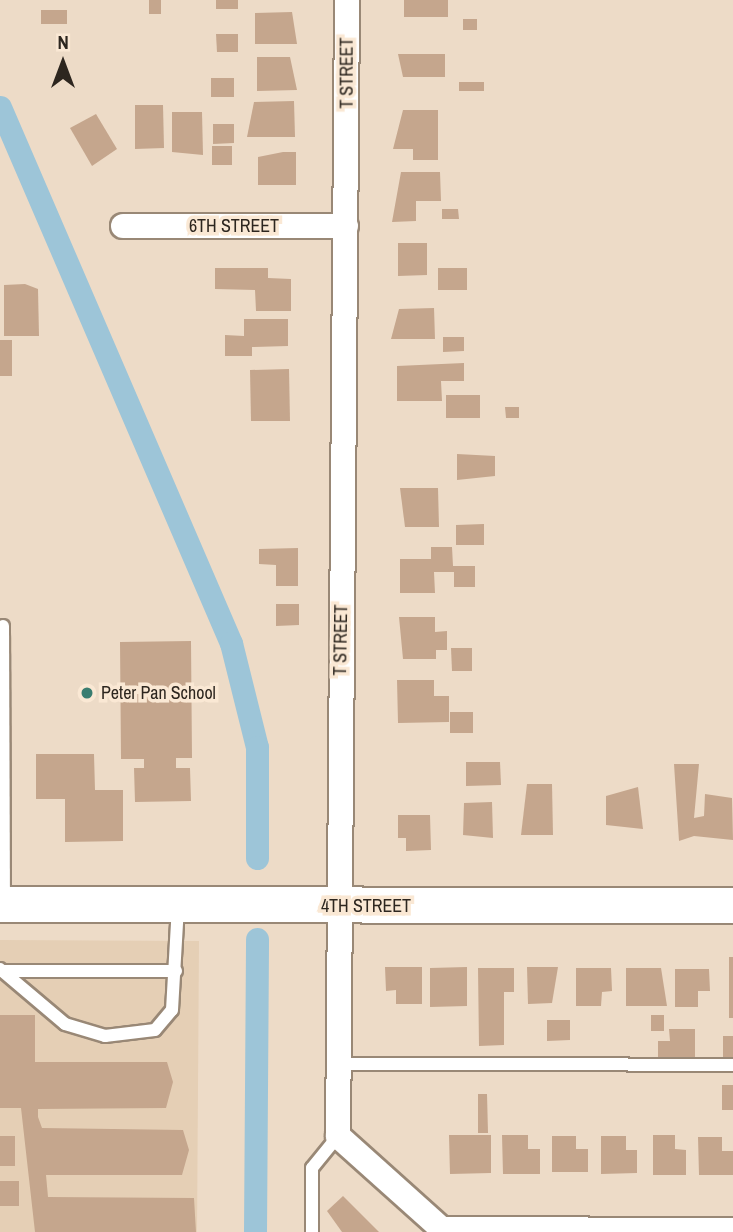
<!DOCTYPE html>
<style>
body{margin:0}
#map{position:relative;width:733px;height:1232px;overflow:hidden;background:#eddbc7;font-family:"Archivo Narrow",sans-serif}
div>[style]{position:absolute}
[style*='--x']{left:calc(var(--x)*1px);top:calc(var(--y)*1px);width:calc(var(--w)*1px);rotate:calc(var(--a)*1deg)}
.built>*{inset:0;background:#e5cfb5}
.canal>*{height:23px;margin:-11.5px;padding:0 11.5px;transform-origin:11.5px;border-radius:11.5px;background:#9dc5d8}
.building>*{inset:0;background:#c5a68d}
.roads{filter:drop-shadow(2px 0 #998876) drop-shadow(-2px 0 #998876) drop-shadow(0 2px #998876) drop-shadow(0 -2px #998876)}
.lane>*{height:12px;margin:-6px;padding:0 6px;transform-origin:6px;border-radius:6px;background:#fff}
.street>*{height:24px;margin:-12px;padding:0 12px;transform-origin:12px;border-radius:12px;background:#fff}
.secondary>*{height:35px;margin:-17.5px;padding:0 17.5px;transform-origin:17.5px;border-radius:17.5px;background:#fff}
.dots>*{width:19px;height:19px;translate:-50% -50%;box-sizing:border-box;border:4px solid #fae8d4;border-radius:50%}
span{translate:-50% -50%;white-space:nowrap;text-align:center;line-height:1.15;-webkit-text-stroke:7px #fae8d4;paint-order:stroke}
.street-label{font-size:18px;color:#2d261f}
.poi-label{font-size:18px;color:#2d261f}
.left{translate:0 -50%;text-align:left}
.north{position:absolute;left:28px;top:28px;width:70px;height:70px;-webkit-text-stroke:5px #fae8d4;paint-order:stroke;rotate:0deg;font-size:19px;font-weight:700;line-height:28px;text-align:center;color:#2d261f}
.north::after{content:'';display:block;margin:auto;width:24px;height:32px;background:#2d261f;clip-path:polygon(50% 0,100% 100%,50% 72%,0 100%)}
</style>
<div id="map">
<div class="built">
<div style="clip-path:polygon(0 940px,199px 941px,197px 1232px,0 1232px)"></div>
</div>
<div class="canal">
<div style="--x:0;--y:107;--w:584;--a:66.69"></div>
<div style="--x:231;--y:643;--w:107;--a:76"></div>
<div style="--x:257;--y:747;--w:111;--a:90"></div>
<div style="--x:255;--y:1232;--w:293;--a:-89.6"></div>
</div>
<div class="building">
<div style="clip-path:polygon(149px 0,161px 0,161px 14px,149px 14px)"></div>
<div style="clip-path:polygon(216px 0,238px 0,238px 9px,216px 9px)"></div>
<div style="clip-path:polygon(404px 0,448px 0,448px 17px,404px 17px)"></div>
<div style="clip-path:polygon(41px 10px,67px 10px,67px 24px,41px 24px)"></div>
<div style="clip-path:polygon(292px 12px,297px 44px,255px 44px,255px 13px)"></div>
<div style="clip-path:polygon(463px 19px,477px 19px,477px 30px,463px 30px)"></div>
<div style="clip-path:polygon(216px 34px,238px 34px,238px 52px,217px 52px)"></div>
<div style="clip-path:polygon(398px 54px,445px 54px,445px 77px,403px 77px)"></div>
<div style="clip-path:polygon(257px 57px,290px 57px,297px 90px,257px 91px)"></div>
<div style="clip-path:polygon(211px 78px,234px 78px,234px 97px,211px 97px)"></div>
<div style="clip-path:polygon(459px 82px,484px 82px,484px 91px,459px 91px)"></div>
<div style="clip-path:polygon(294px 101px,295px 137px,247px 137px,254px 102px)"></div>
<div style="clip-path:polygon(135px 105px,163px 105px,164px 148px,135px 149px)"></div>
<div style="clip-path:polygon(403px 110px,438px 110px,438px 160px,413px 160px,413px 149px,393px 149px)"></div>
<div style="clip-path:polygon(172px 112px,202px 112px,203px 155px,172px 152px)"></div>
<div style="clip-path:polygon(96px 114px,117px 149px,92px 166px,70px 128px)"></div>
<div style="clip-path:polygon(213px 124px,234px 124px,234px 143px,213px 144px)"></div>
<div style="clip-path:polygon(212px 146px,232px 146px,232px 165px,212px 165px)"></div>
<div style="clip-path:polygon(283px 152px,296px 152px,296px 185px,258px 185px,258px 157px)"></div>
<div style="clip-path:polygon(401px 172px,440px 172px,441px 201px,416px 201px,416px 221px,392px 222px)"></div>
<div style="clip-path:polygon(442px 209px,458px 209px,459px 219px,442px 219px)"></div>
<div style="clip-path:polygon(398px 243px,427px 243px,427px 275px,398px 276px)"></div>
<div style="clip-path:polygon(215px 268px,268px 268px,268px 278px,291px 279px,291px 311px,256px 311px,255px 290px,215px 289px)"></div>
<div style="clip-path:polygon(438px 268px,467px 268px,467px 290px,438px 290px)"></div>
<div style="clip-path:polygon(25px 284px,38px 289px,39px 336px,4px 336px,4px 285px)"></div>
<div style="clip-path:polygon(434px 308px,435px 339px,391px 339px,399px 309px)"></div>
<div style="clip-path:polygon(244px 319px,288px 319px,288px 346px,252px 347px,252px 356px,225px 356px,225px 335px,244px 336px)"></div>
<div style="clip-path:polygon(443px 337px,464px 337px,464px 351px,443px 352px)"></div>
<div style="clip-path:polygon(0 340px,12px 340px,12px 376px,0 376px)"></div>
<div style="clip-path:polygon(464px 363px,464px 381px,441px 381px,442px 401px,397px 401px,397px 366px)"></div>
<div style="clip-path:polygon(289px 369px,290px 421px,251px 421px,250px 370px)"></div>
<div style="clip-path:polygon(446px 395px,480px 395px,480px 418px,446px 418px)"></div>
<div style="clip-path:polygon(505px 407px,519px 407px,519px 418px,506px 418px)"></div>
<div style="clip-path:polygon(457px 454px,495px 456px,495px 476px,457px 480px)"></div>
<div style="clip-path:polygon(400px 488px,438px 488px,439px 527px,405px 527px)"></div>
<div style="clip-path:polygon(484px 524px,484px 545px,456px 545px,456px 525px)"></div>
<div style="clip-path:polygon(431px 547px,452px 547px,453px 566px,475px 566px,475px 587px,454px 587px,454px 572px,434px 572px,435px 593px,400px 593px,400px 559px,431px 559px)"></div>
<div style="clip-path:polygon(298px 548px,298px 586px,276px 586px,276px 565px,259px 564px,259px 549px)"></div>
<div style="clip-path:polygon(276px 604px,299px 604px,299px 625px,276px 626px)"></div>
<div style="clip-path:polygon(399px 617px,435px 617px,435px 632px,447px 631px,447px 650px,436px 650px,436px 659px,403px 659px)"></div>
<div style="clip-path:polygon(191px 641px,192px 758px,176px 758px,176px 768px,190px 768px,191px 801px,135px 802px,134px 768px,144px 768px,144px 759px,121px 759px,120px 642px)"></div>
<div style="clip-path:polygon(451px 648px,472px 648px,472px 671px,452px 671px)"></div>
<div style="clip-path:polygon(397px 680px,434px 680px,434px 696px,449px 696px,449px 722px,398px 723px)"></div>
<div style="clip-path:polygon(450px 712px,473px 712px,473px 733px,450px 733px)"></div>
<div style="clip-path:polygon(36px 754px,94px 754px,95px 790px,123px 790px,123px 841px,65px 842px,65px 799px,36px 799px)"></div>
<div style="clip-path:polygon(466px 762px,500px 762px,501px 785px,466px 786px)"></div>
<div style="clip-path:polygon(674px 764px,699px 764px,694px 818px,704px 816px,705px 794px,732px 798px,733px 840px,694px 836px,679px 841px)"></div>
<div style="clip-path:polygon(527px 784px,552px 784px,553px 835px,521px 835px)"></div>
<div style="clip-path:polygon(638px 787px,643px 829px,606px 825px,606px 796px)"></div>
<div style="clip-path:polygon(492px 802px,493px 838px,463px 835px,464px 803px)"></div>
<div style="clip-path:polygon(398px 815px,430px 815px,431px 850px,406px 851px,406px 838px,398px 838px)"></div>
<div style="clip-path:polygon(729px 957px,733px 957px,733px 1018px,729px 1018px)"></div>
<div style="clip-path:polygon(385px 967px,422px 967px,422px 1004px,396px 1004px,396px 990px,386px 991px)"></div>
<div style="clip-path:polygon(467px 967px,467px 1006px,430px 1007px,430px 968px)"></div>
<div style="clip-path:polygon(527px 967px,558px 967px,552px 1003px,528px 1004px)"></div>
<div style="clip-path:polygon(478px 968px,514px 968px,514px 992px,504px 992px,504px 1045px,479px 1046px)"></div>
<div style="clip-path:polygon(576px 968px,611px 968px,612px 991px,602px 992px,601px 1006px,576px 1006px)"></div>
<div style="clip-path:polygon(626px 968px,661px 968px,667px 1006px,626px 1006px)"></div>
<div style="clip-path:polygon(675px 969px,709px 969px,710px 991px,698px 991px,698px 1007px,675px 1007px)"></div>
<div style="clip-path:polygon(0 1015px,35px 1015px,35px 1062px,167px 1062px,173px 1082px,166px 1108px,38px 1109px,38px 1117px,42px 1128px,183px 1130px,189px 1150px,182px 1175px,46px 1175px,48px 1197px,194px 1198px,196px 1232px,35px 1232px,21px 1108px,0 1108px)"></div>
<div style="clip-path:polygon(651px 1015px,664px 1015px,664px 1031px,651px 1031px)"></div>
<div style="clip-path:polygon(547px 1020px,570px 1020px,570px 1040px,547px 1041px)"></div>
<div style="clip-path:polygon(669px 1029px,695px 1029px,695px 1060px,658px 1058px,658px 1041px,670px 1041px)"></div>
<div style="clip-path:polygon(723px 1036px,733px 1036px,733px 1058px,723px 1058px)"></div>
<div style="clip-path:polygon(722px 1085px,733px 1085px,733px 1110px,722px 1110px)"></div>
<div style="clip-path:polygon(478px 1094px,487px 1094px,488px 1133px,478px 1133px)"></div>
<div style="clip-path:polygon(449px 1135px,491px 1135px,491px 1173px,450px 1174px)"></div>
<div style="clip-path:polygon(502px 1135px,528px 1135px,528px 1149px,540px 1149px,540px 1174px,503px 1174px)"></div>
<div style="clip-path:polygon(653px 1135px,675px 1135px,675px 1149px,686px 1150px,686px 1175px,653px 1175px)"></div>
<div style="clip-path:polygon(0 1136px,15px 1136px,15px 1166px,0 1166px)"></div>
<div style="clip-path:polygon(552px 1136px,576px 1136px,576px 1149px,588px 1149px,588px 1172px,552px 1172px)"></div>
<div style="clip-path:polygon(601px 1136px,626px 1136px,626px 1150px,637px 1150px,637px 1173px,601px 1174px)"></div>
<div style="clip-path:polygon(698px 1137px,722px 1137px,722px 1151px,733px 1151px,733px 1175px,699px 1175px)"></div>
<div style="clip-path:polygon(0 1181px,19px 1181px,19px 1206px,0 1206px)"></div>
<div style="clip-path:polygon(343px 1196px,379px 1232px,342px 1232px,327px 1211px)"></div>
</div>
<div class="roads">
<div class="lane">
<div style="--x:3;--y:626;--w:274;--a:89.8"></div>
<div style="--x:0;--y:969;--w:85;--a:40.2"></div>
<div style="--x:65;--y:1024;--w:42;--a:16.7"></div>
<div style="--x:105;--y:1036;--w:50;--a:-6.8"></div>
<div style="--x:155;--y:1030;--w:26;--a:-50"></div>
<div style="--x:172;--y:1010;--w:103;--a:-86.7"></div>
<div style="--x:1;--y:971;--w:175;--a:0"></div>
<div style="--x:338;--y:1064;--w:395;--a:0.1"></div>
<div style="--x:312;--y:1232;--w:64;--a:-90"></div>
<div style="--x:312;--y:1168;--w:41;--a:-50.9"></div>
</div>
<div class="street">
<div style="--x:347;--y:0;--w:1136;--a:90.45"></div>
<div style="--x:338;--y:1136;--w:144;--a:41.9"></div>
<div style="--x:123;--y:226;--w:223;--a:0"></div>
<div style="--x:443;--y:1229;--w:290;--a:0.2"></div>
</div>
<div class="secondary">
<div style="--x:0;--y:904;--w:733;--a:0.08"></div>
</div>
</div>
<div class="dots">
<div style="left:87px;top:693px;background:#3a7d70"></div>
</div>
<div class="street-label">
<span style="left:347px;top:73px;rotate:-90deg">T STREET</span>
<span style="left:234px;top:226px">6TH STREET</span>
<span style="left:341px;top:640px;rotate:-89deg">T STREET</span>
<span style="left:366px;top:906px">4TH STREET</span>
</div>
<div class="poi-label">
<span class="left" style="left:101px;top:693px">Peter Pan School</span>
</div>
<div class="north">N</div>
</div>
